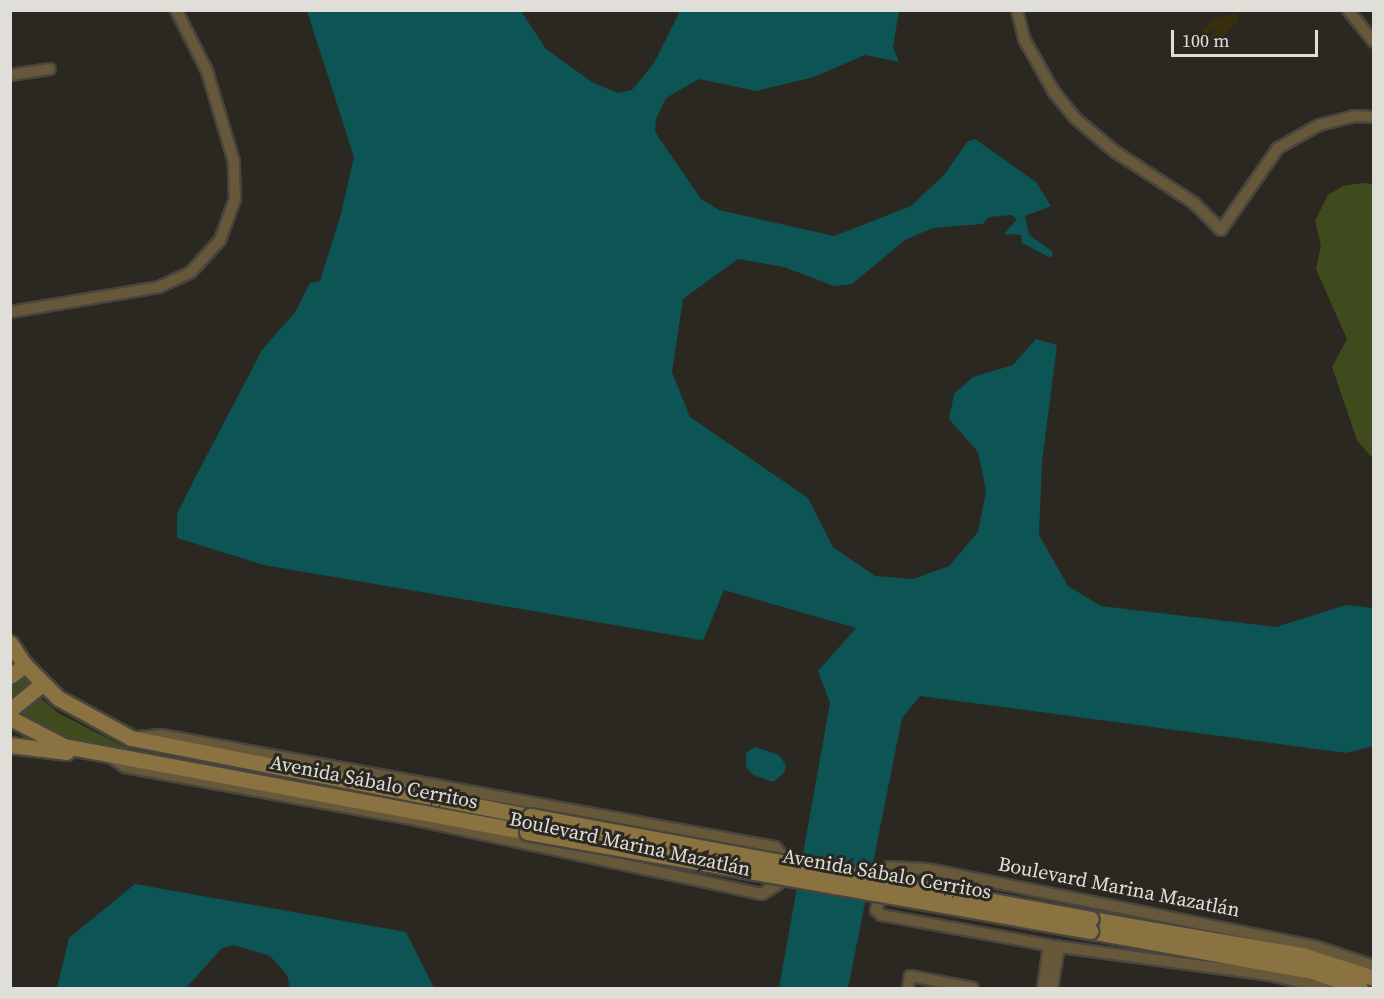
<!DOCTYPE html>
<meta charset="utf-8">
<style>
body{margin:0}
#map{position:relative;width:1384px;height:999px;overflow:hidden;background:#2a2820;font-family:"Source Serif 4",serif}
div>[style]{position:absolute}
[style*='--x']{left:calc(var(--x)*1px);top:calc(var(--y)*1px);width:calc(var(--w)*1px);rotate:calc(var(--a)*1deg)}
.green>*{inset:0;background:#404b1d}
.sand>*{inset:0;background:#372f0e}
.water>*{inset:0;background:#0d5454}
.pier>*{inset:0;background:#2a2820}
.roads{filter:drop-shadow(2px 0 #47453e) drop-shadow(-2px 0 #47453e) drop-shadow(0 2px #47453e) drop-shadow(0 -2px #47453e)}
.street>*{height:10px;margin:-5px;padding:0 5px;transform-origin:5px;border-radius:5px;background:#67583a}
.secondary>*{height:15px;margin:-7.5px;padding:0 7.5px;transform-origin:7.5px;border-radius:7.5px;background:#8a7241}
.bridges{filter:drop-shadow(2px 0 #47453e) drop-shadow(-2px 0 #47453e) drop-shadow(0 2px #47453e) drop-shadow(0 -2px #47453e)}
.secondary-bridge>*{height:15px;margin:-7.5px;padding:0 7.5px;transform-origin:7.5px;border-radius:7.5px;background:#8a7241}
span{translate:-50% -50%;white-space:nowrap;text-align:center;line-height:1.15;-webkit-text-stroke:6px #2a2820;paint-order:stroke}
.street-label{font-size:20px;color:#e0ded9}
.frame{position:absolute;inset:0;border:12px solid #e0ded9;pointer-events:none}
.scale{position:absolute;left:1171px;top:30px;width:147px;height:27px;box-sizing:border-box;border:3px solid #e0ded9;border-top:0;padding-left:8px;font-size:18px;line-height:21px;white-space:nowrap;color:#e0ded9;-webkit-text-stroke:4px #2a2820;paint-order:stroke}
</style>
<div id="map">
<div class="green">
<div style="clip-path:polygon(1362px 183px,1373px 184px,1373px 459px,1357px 440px,1332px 367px,1347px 339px,1316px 269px,1321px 245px,1315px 221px,1328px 195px,1343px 186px)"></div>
<div style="clip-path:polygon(24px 673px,34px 684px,11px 703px,11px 684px)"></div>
<div style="clip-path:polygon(36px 694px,58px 713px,131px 750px,130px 754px,60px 741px,12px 715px)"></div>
</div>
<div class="sand">
<div style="clip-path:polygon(1234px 13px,1238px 16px,1237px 22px,1223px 37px,1213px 41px,1210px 38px,1218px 26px,1206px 34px,1203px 31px,1210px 22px)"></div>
</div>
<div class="water">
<div style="clip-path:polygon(307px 11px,521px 11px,546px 49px,592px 82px,618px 93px,632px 90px,654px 63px,680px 11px,899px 11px,893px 47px,899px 62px,865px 55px,814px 77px,756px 91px,699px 79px,666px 98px,656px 119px,655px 132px,701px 199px,719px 210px,834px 236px,911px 206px,945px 174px,967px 142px,975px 139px,1036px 182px,1051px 206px,1025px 216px,1029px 235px,1053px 252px,1051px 258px,1022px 243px,1021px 235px,1004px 234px,1017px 219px,1011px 215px,989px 217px,983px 224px,933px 228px,905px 240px,852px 284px,834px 286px,784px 267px,738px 259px,683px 299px,672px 372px,690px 417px,808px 498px,833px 547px,875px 576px,913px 579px,949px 566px,978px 532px,986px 491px,978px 452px,949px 419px,954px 394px,973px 377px,1013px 365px,1036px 339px,1057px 345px,1042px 462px,1039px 535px,1068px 586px,1101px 606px,1276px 627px,1346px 605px,1373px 608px,1373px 746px,1346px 753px,920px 696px,902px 718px,848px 988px,779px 988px,830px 703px,818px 671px,790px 658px,736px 646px,264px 565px,177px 538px,177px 514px,195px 478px,262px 350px,296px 311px,310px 283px,320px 281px,341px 214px,354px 157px)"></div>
<div style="clip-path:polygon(755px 747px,779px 755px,786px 765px,784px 773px,773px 782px,753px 775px,746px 767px,746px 753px)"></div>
<div style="clip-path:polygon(135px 884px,406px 932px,434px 988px,290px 988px,287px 975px,270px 956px,234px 945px,222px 948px,186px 988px,57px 988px,69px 938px)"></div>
</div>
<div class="pier">
<div style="clip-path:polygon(724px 590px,856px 628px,818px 671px,703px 641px)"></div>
</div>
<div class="roads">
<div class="street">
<div style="--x:1017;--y:10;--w:30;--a:76"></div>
<div style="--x:1024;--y:39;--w:61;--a:60.5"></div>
<div style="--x:1054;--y:92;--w:33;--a:51"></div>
<div style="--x:1075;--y:118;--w:51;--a:40.2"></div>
<div style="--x:1114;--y:151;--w:95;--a:33"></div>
<div style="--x:1194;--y:203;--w:38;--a:45"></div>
<div style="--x:1221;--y:230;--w:100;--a:-55.2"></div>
<div style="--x:1278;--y:148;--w:47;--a:-29.3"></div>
<div style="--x:1319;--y:125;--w:36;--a:-14"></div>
<div style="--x:1354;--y:116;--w:20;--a:3"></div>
<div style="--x:1348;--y:10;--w:41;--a:50.9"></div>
<div style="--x:10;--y:75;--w:40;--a:-8.5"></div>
<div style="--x:10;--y:312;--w:151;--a:-9.5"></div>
<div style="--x:159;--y:287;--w:35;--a:-25"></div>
<div style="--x:191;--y:272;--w:43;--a:-47.8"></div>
<div style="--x:220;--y:240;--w:44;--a:-69.9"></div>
<div style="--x:235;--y:199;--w:37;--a:-92"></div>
<div style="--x:234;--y:162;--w:95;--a:-106.5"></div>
<div style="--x:207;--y:71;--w:68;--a:-116.9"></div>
<div style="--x:108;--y:755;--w:21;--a:35"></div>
<div style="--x:125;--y:767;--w:296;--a:10.3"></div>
<div style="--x:416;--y:820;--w:354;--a:12.1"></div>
<div style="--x:762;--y:894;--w:19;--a:-32"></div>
<div style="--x:778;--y:884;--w:16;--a:-72"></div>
<div style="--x:783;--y:869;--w:12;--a:-85"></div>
<div style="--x:784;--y:857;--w:13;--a:-132"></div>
<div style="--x:775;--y:847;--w:624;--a:-169.66"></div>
<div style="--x:161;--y:735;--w:23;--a:175"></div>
<div style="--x:908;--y:988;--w:12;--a:-81"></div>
<div style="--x:910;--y:976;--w:64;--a:10.8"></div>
<div style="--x:1043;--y:988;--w:43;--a:-82.1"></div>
<div style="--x:1052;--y:988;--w:42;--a:-80.3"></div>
<div style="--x:1326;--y:988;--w:57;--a:-166.9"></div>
<div style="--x:1270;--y:975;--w:213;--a:-172.4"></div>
<div style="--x:1059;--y:947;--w:181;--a:-169.8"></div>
<div style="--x:881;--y:915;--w:7;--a:-135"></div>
<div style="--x:876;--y:910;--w:45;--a:-73.2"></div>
<div style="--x:889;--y:867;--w:38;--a:3"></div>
<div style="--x:927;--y:869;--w:398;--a:11.3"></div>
<div style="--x:1317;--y:947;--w:60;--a:18.4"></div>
</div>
<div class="secondary">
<div style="--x:10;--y:643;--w:27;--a:56"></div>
<div style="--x:25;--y:665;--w:47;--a:45"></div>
<div style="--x:58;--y:698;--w:83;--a:28.7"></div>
<div style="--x:131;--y:738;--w:407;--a:11.1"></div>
<div style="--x:10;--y:676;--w:19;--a:-36"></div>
<div style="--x:10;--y:710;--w:41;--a:-39.1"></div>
<div style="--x:10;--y:718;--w:61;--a:27.4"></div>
<div style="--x:64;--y:746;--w:471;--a:10.5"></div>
<div style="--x:10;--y:745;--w:57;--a:7"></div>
<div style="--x:1091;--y:919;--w:214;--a:9.7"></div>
<div style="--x:1302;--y:955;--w:76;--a:17.7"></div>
<div style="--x:1090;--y:931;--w:226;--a:10.2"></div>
<div style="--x:1312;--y:971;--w:51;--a:19.5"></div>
</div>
</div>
<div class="bridges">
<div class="secondary-bridge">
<div style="--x:530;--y:816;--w:570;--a:10.4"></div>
<div style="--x:527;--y:832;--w:572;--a:9.97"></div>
</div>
</div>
<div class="street-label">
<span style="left:374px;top:782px;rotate:11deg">Avenida Sábalo Cerritos</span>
<span style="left:630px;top:844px;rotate:12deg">Boulevard Marina Mazatlán</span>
<span style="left:887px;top:874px;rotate:10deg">Avenida Sábalo Cerritos</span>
<span style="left:1119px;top:887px;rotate:11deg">Boulevard Marina Mazatlán</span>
</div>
<div class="frame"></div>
<div class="scale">100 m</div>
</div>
